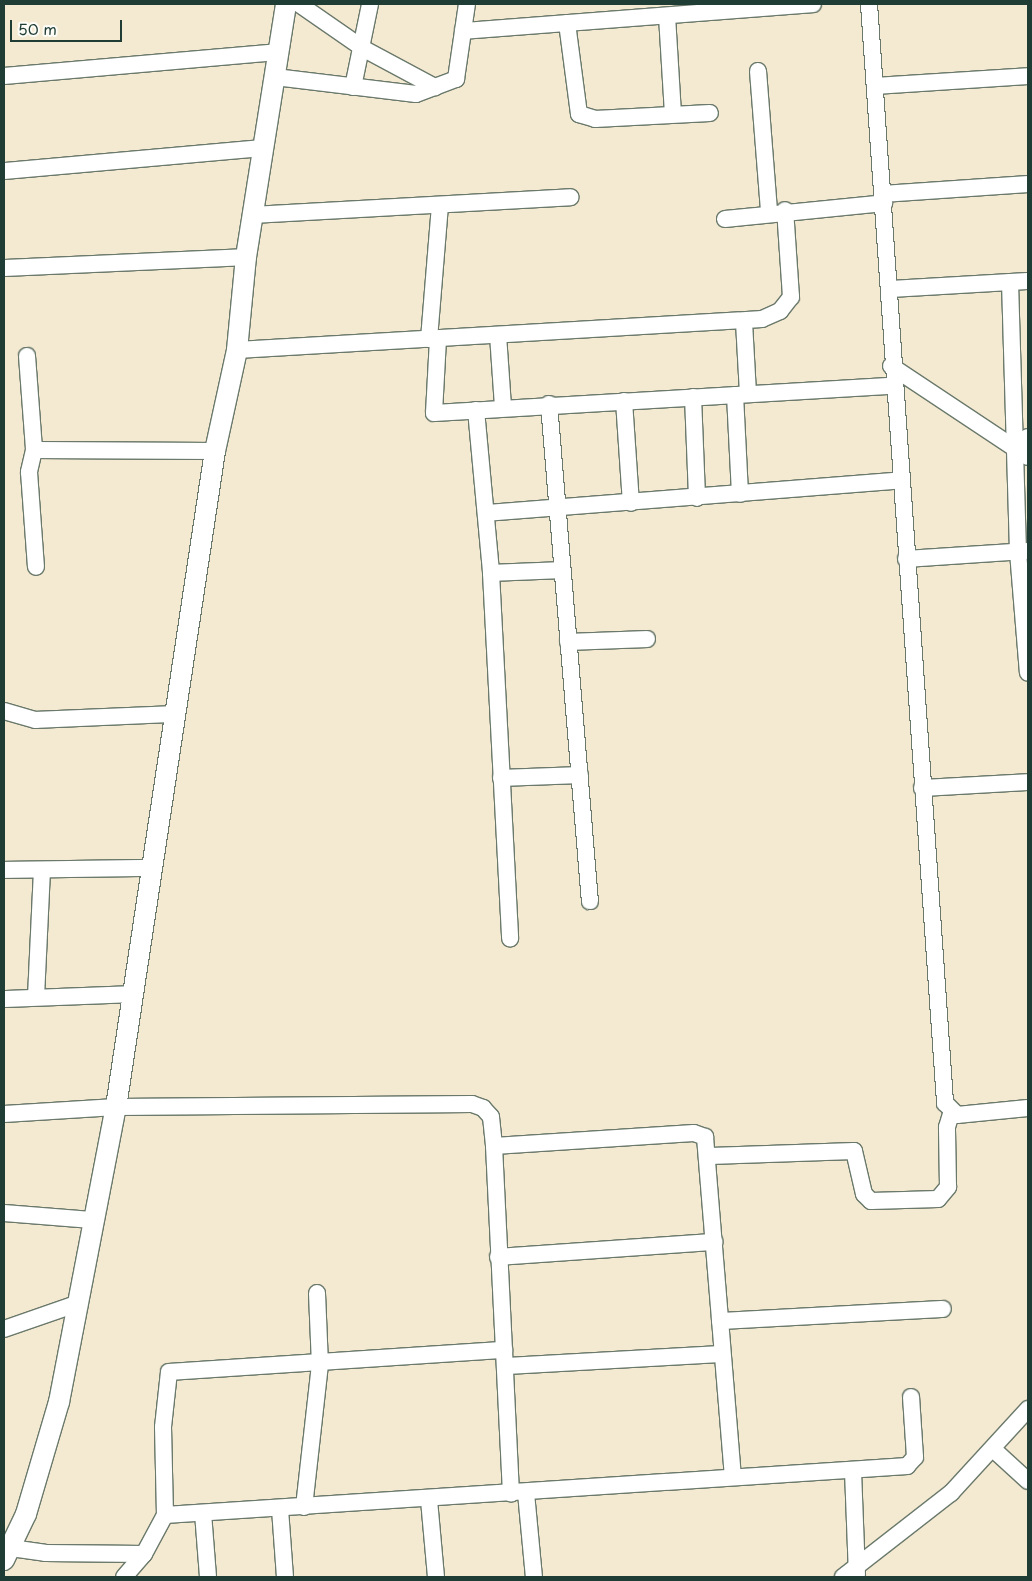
<!DOCTYPE html>
<style>
body{margin:0}
#map{position:relative;width:1032px;height:1581px;overflow:hidden;background:#f4e9d1;font-family:"Playpen Sans",sans-serif}
div>[style]{position:absolute}
[style*='--x']{left:calc(var(--x)*1px);top:calc(var(--y)*1px);width:calc(var(--w)*1px);rotate:calc(var(--a)*1deg)}
.roads{filter:drop-shadow(1px 0 #6a796b) drop-shadow(-1px 0 #6a796b) drop-shadow(0 1px #6a796b) drop-shadow(0 -1px #6a796b)}
.minor>*{height:16px;margin:-8px;padding:0 8px;transform-origin:8px;border-radius:8px;background:#fff}
.tertiary>*{height:20px;margin:-10px;padding:0 10px;transform-origin:10px;border-radius:10px;background:#fff}
span{translate:-50% -50%;white-space:nowrap;text-align:center;line-height:1.15;-webkit-text-stroke:4px #fdfcf7;paint-order:stroke}
.frame{position:absolute;inset:0;border:5px solid #1f3d34;pointer-events:none}
.scale{position:absolute;left:10px;top:20px;width:112px;height:22px;box-sizing:border-box;border:2px solid #1f3d34;border-top:0;padding-left:6px;font-size:15px;line-height:18px;white-space:nowrap;color:#1f3d34;-webkit-text-stroke:4px #fdfcf7;paint-order:stroke}
</style>
<div id="map">
<div class="roads">
<div class="minor">
<div style="--x:299;--y:4;--w:79;--a:34.7"></div>
<div style="--x:364;--y:49;--w:81;--a:28.2"></div>
<div style="--x:869;--y:4;--w:1102;--a:86.04"></div>
<div style="--x:945;--y:1103;--w:17;--a:45"></div>
<div style="--x:957;--y:1115;--w:71;--a:-5.6"></div>
<div style="--x:667;--y:16;--w:98;--a:86.5"></div>
<div style="--x:567;--y:23;--w:92;--a:82.5"></div>
<div style="--x:579;--y:114;--w:17;--a:17"></div>
<div style="--x:595;--y:119;--w:115;--a:-3"></div>
<div style="--x:463;--y:31;--w:351;--a:-4.4"></div>
<div style="--x:758;--y:71;--w:141;--a:85.5"></div>
<div style="--x:4;--y:76;--w:274;--a:-5"></div>
<div style="--x:275;--y:77;--w:142;--a:6.9"></div>
<div style="--x:416;--y:94;--w:43;--a:-20.6"></div>
<div style="--x:456;--y:79;--w:76;--a:-81.7"></div>
<div style="--x:875;--y:86;--w:153;--a:-3.7"></div>
<div style="--x:353;--y:87;--w:85;--a:-78.4"></div>
<div style="--x:4;--y:171;--w:260;--a:-5.1"></div>
<div style="--x:883;--y:194;--w:145;--a:-3.9"></div>
<div style="--x:252;--y:215;--w:319;--a:-3.2"></div>
<div style="--x:725;--y:219;--w:160;--a:-5.7"></div>
<div style="--x:4;--y:268;--w:242;--a:-2.6"></div>
<div style="--x:1010;--y:282;--w:270;--a:88.3"></div>
<div style="--x:1018;--y:552;--w:121;--a:85.3"></div>
<div style="--x:890;--y:289;--w:138;--a:-3.3"></div>
<div style="--x:744;--y:322;--w:72;--a:86.8"></div>
<div style="--x:498;--y:335;--w:72;--a:86"></div>
<div style="--x:429;--y:339;--w:134;--a:-85.3"></div>
<div style="--x:438;--y:339;--w:74;--a:93.1"></div>
<div style="--x:434;--y:413;--w:459;--a:-3.4"></div>
<div style="--x:237;--y:350;--w:526;--a:-3.38"></div>
<div style="--x:762;--y:319;--w:20;--a:-24"></div>
<div style="--x:780;--y:311;--w:18;--a:-52"></div>
<div style="--x:791;--y:297;--w:87;--a:-93.9"></div>
<div style="--x:27;--y:356;--w:94;--a:85.7"></div>
<div style="--x:34;--y:450;--w:181;--a:0.3"></div>
<div style="--x:891;--y:366;--w:164;--a:33.6"></div>
<div style="--x:735;--y:395;--w:99;--a:87.1"></div>
<div style="--x:693;--y:397;--w:101;--a:87.7"></div>
<div style="--x:624;--y:401;--w:102;--a:86.1"></div>
<div style="--x:549;--y:404;--w:499;--a:85.3"></div>
<div style="--x:476;--y:410;--w:164;--a:84.7"></div>
<div style="--x:491;--y:573;--w:366;--a:87"></div>
<div style="--x:1014;--y:447;--w:17;--a:-36"></div>
<div style="--x:34;--y:450;--w:23;--a:103"></div>
<div style="--x:29;--y:472;--w:95;--a:85.8"></div>
<div style="--x:486;--y:513;--w:416;--a:-4.5"></div>
<div style="--x:906;--y:559;--w:122;--a:-3.8"></div>
<div style="--x:491;--y:573;--w:71;--a:-2.4"></div>
<div style="--x:568;--y:642;--w:79;--a:-2.2"></div>
<div style="--x:4;--y:711;--w:33;--a:16"></div>
<div style="--x:36;--y:720;--w:138;--a:-2.5"></div>
<div style="--x:501;--y:778;--w:79;--a:-2.2"></div>
<div style="--x:922;--y:788;--w:106;--a:-3.2"></div>
<div style="--x:4;--y:870;--w:146;--a:-0.8"></div>
<div style="--x:36;--y:997;--w:127;--a:-87.3"></div>
<div style="--x:4;--y:999;--w:130;--a:-2.2"></div>
<div style="--x:4;--y:1114;--w:112;--a:-3.6"></div>
<div style="--x:116;--y:1107;--w:356;--a:-0.5"></div>
<div style="--x:472;--y:1104;--w:12;--a:20"></div>
<div style="--x:483;--y:1108;--w:12;--a:48"></div>
<div style="--x:491;--y:1117;--w:29;--a:84"></div>
<div style="--x:494;--y:1146;--w:348;--a:87.2"></div>
<div style="--x:494;--y:1146;--w:200;--a:-3.7"></div>
<div style="--x:694;--y:1133;--w:12;--a:20"></div>
<div style="--x:705;--y:1137;--w:340;--a:85.3"></div>
<div style="--x:710;--y:1156;--w:144;--a:-2"></div>
<div style="--x:854;--y:1151;--w:44;--a:76.9"></div>
<div style="--x:864;--y:1194;--w:10;--a:45"></div>
<div style="--x:871;--y:1201;--w:67;--a:-1.7"></div>
<div style="--x:938;--y:1199;--w:16;--a:-50"></div>
<div style="--x:948;--y:1187;--w:60;--a:-91"></div>
<div style="--x:947;--y:1127;--w:14;--a:-73"></div>
<div style="--x:4;--y:1213;--w:88;--a:4.5"></div>
<div style="--x:498;--y:1257;--w:217;--a:-4"></div>
<div style="--x:720;--y:1321;--w:223;--a:-3.1"></div>
<div style="--x:4;--y:1329;--w:79;--a:-19.1"></div>
<div style="--x:506;--y:1366;--w:216;--a:-3.2"></div>
<div style="--x:993;--y:1449;--w:47;--a:42.4"></div>
<div style="--x:853;--y:1471;--w:104;--a:87.8"></div>
<div style="--x:526;--y:1493;--w:84;--a:84.6"></div>
<div style="--x:429;--y:1500;--w:77;--a:84.8"></div>
<div style="--x:304;--y:1507;--w:143;--a:-83.6"></div>
<div style="--x:320;--y:1365;--w:72;--a:-92.4"></div>
<div style="--x:280;--y:1509;--w:68;--a:85.8"></div>
<div style="--x:203;--y:1513;--w:64;--a:85.5"></div>
<div style="--x:165;--y:1515;--w:744;--a:-3.78"></div>
<div style="--x:907;--y:1466;--w:12;--a:-48"></div>
<div style="--x:915;--y:1457;--w:60;--a:-93.8"></div>
<div style="--x:11;--y:1548;--w:34;--a:8"></div>
<div style="--x:45;--y:1553;--w:99;--a:0.6"></div>
<div style="--x:124;--y:1577;--w:30;--a:-49"></div>
<div style="--x:144;--y:1554;--w:44;--a:-61.7"></div>
<div style="--x:165;--y:1515;--w:88;--a:-91.3"></div>
<div style="--x:163;--y:1427;--w:55;--a:-83.8"></div>
<div style="--x:169;--y:1372;--w:336;--a:-3.8"></div>
<div style="--x:843;--y:1577;--w:137;--a:-37.9"></div>
<div style="--x:951;--y:1493;--w:114;--a:-47.5"></div>
</div>
<div class="tertiary">
<div style="--x:4;--y:1560;--w:51;--a:-64.4"></div>
<div style="--x:26;--y:1514;--w:117;--a:-73.6"></div>
<div style="--x:59;--y:1402;--w:300;--a:-79.1"></div>
<div style="--x:116;--y:1107;--w:663;--a:-81.42"></div>
<div style="--x:215;--y:451;--w:103;--a:-77.7"></div>
<div style="--x:237;--y:350;--w:93;--a:-84.5"></div>
<div style="--x:246;--y:257;--w:256;--a:-81"></div>
</div>
</div>
<div class="frame"></div>
<div class="scale">50 m</div>
</div>
